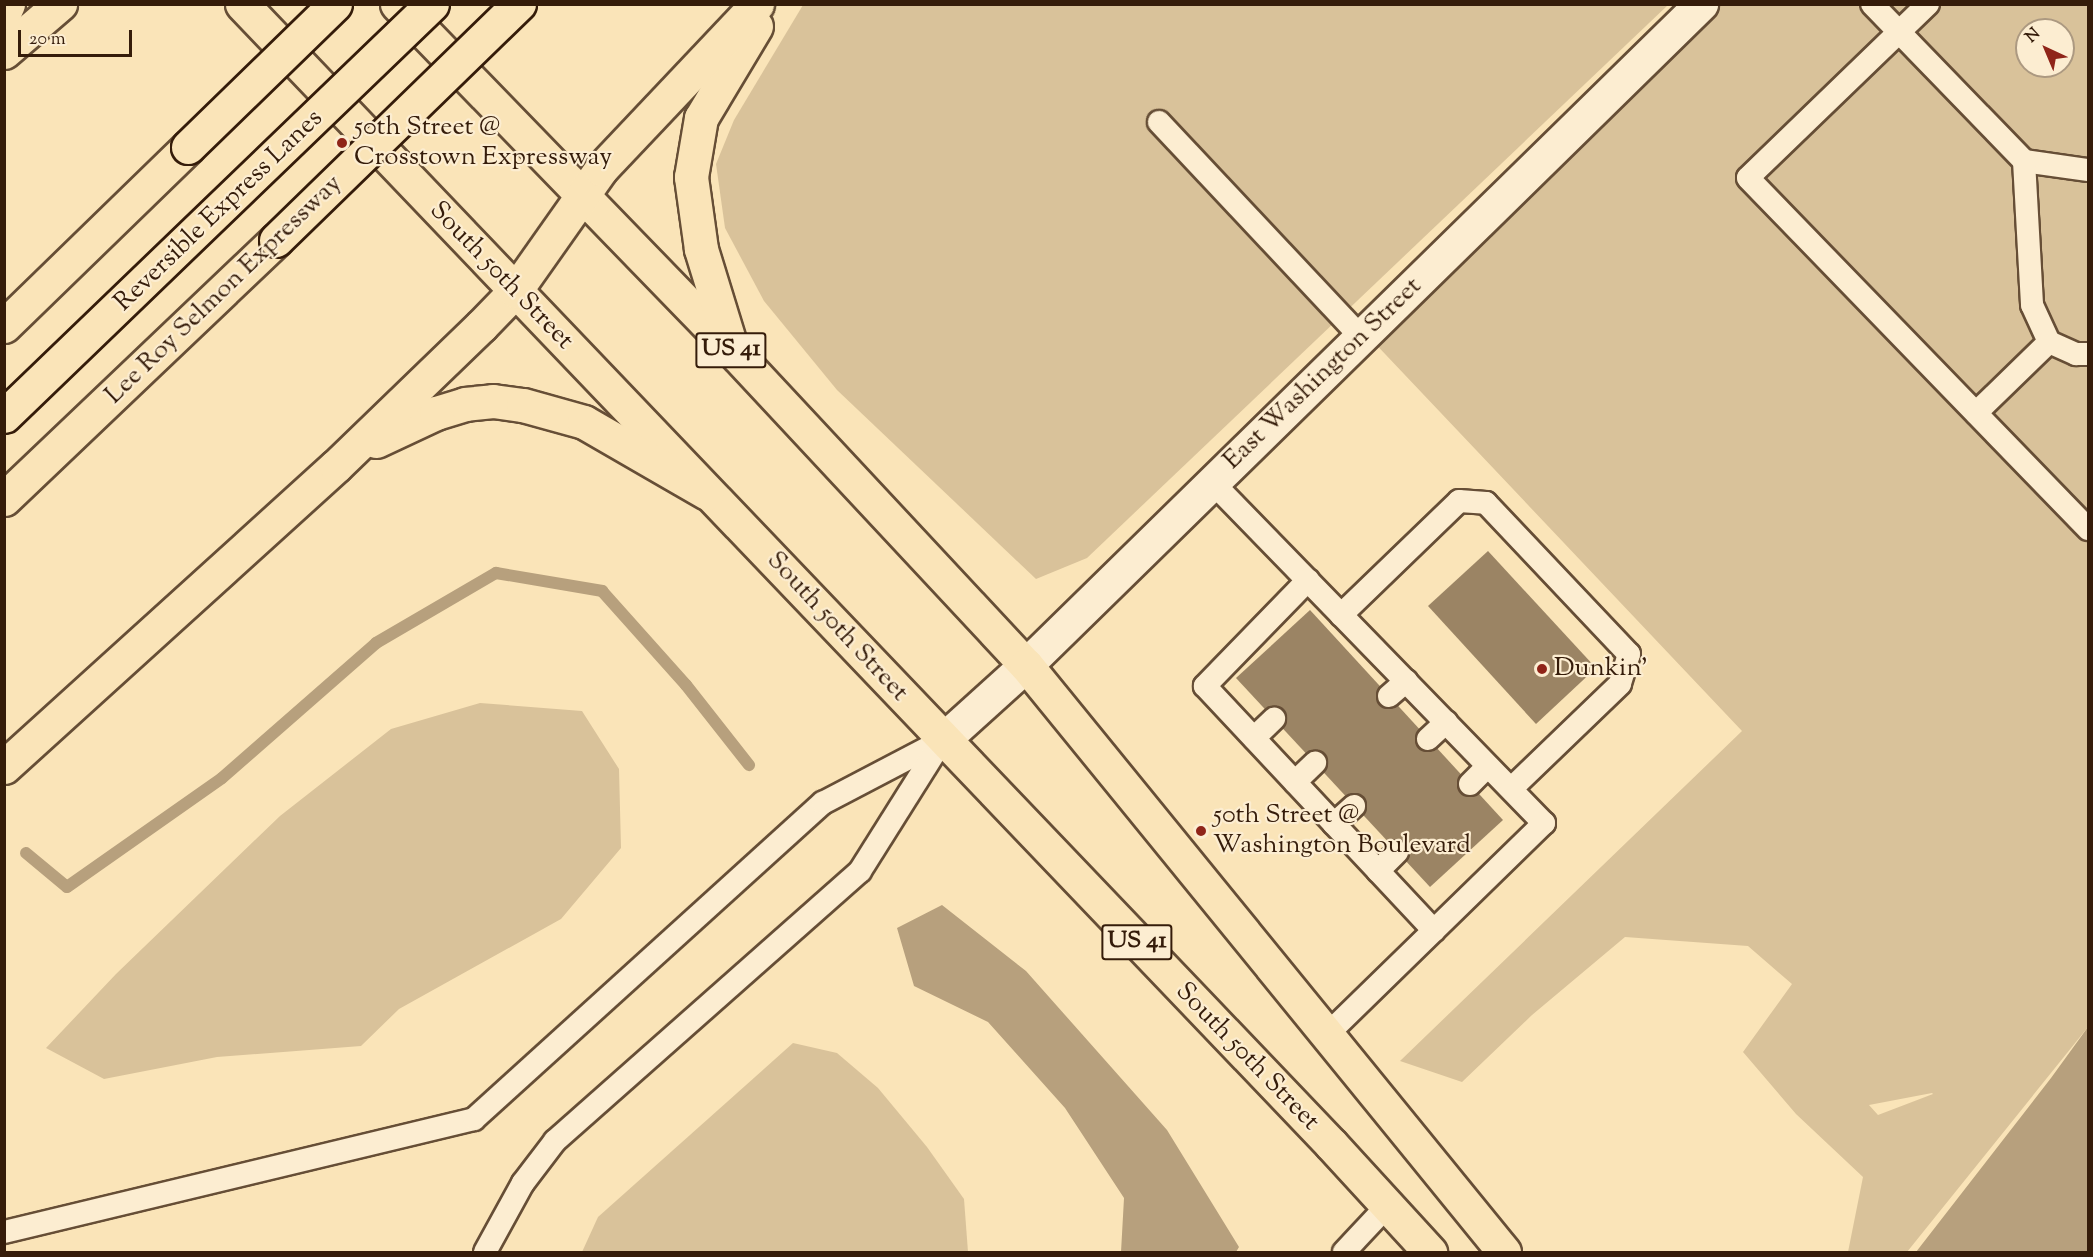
<!DOCTYPE html>
<style>
body{margin:0}
#map{position:relative;width:2093px;height:1257px;overflow:hidden;background:#fae4b8;font-family:"Sorts Mill Goudy",serif}
div>[style]{position:absolute}
[style*='--x']{left:calc(var(--x)*1px);top:calc(var(--y)*1px);width:calc(var(--w)*1px);rotate:calc(var(--a)*1deg)}
.green>*{inset:0;background:#d9c29a}
.water>*{inset:0;background:#b7a07d}
.stream>*{height:12px;margin:-6px;padding:0 6px;transform-origin:6px;border-radius:6px;background:#b7a07d}
.building>*{inset:0;background:#9b8464}
.roads{filter:drop-shadow(2px 0 #664e36) drop-shadow(-2px 0 #664e36) drop-shadow(0 2px #664e36) drop-shadow(0 -2px #664e36)}
.service>*{height:22px;margin:-11px;padding:0 11px;transform-origin:11px;border-radius:11px;background:#fcedd1}
.minor>*{height:33px;margin:-16.5px;padding:0 16.5px;transform-origin:16.5px;border-radius:16.5px;background:#fcedd1}
.primary>*{height:33px;margin:-16.5px;padding:0 16.5px;transform-origin:16.5px;border-radius:16.5px;background:#fae4b8}
.motorway>*{height:33px;margin:-16.5px;padding:0 16.5px;transform-origin:16.5px;border-radius:16.5px;background:#fae4b8}
.bridges{filter:drop-shadow(2px 0 #351c0a) drop-shadow(-2px 0 #351c0a) drop-shadow(0 2px #351c0a) drop-shadow(0 -2px #351c0a)}
.motorway-bridge>*{height:33px;margin:-16.5px;padding:0 16.5px;transform-origin:16.5px;border-radius:16.5px;background:#fae4b8}
.dots>*{width:16px;height:16px;translate:-50% -50%;box-sizing:border-box;border:3px solid #fcedd1;border-radius:50%}
span{translate:-50% -50%;white-space:nowrap;text-align:center;line-height:1.15;-webkit-text-stroke:4.5px #fcedd1;paint-order:stroke}
.shield-label span{padding:2px 4px;background:#fcedd1;border:2px solid;border-radius:4px;-webkit-text-stroke-width:0}
.shield-label{font-size:24px;color:#351c0a;font-weight:700}
.poi-label{font-size:26px;color:#351c0a}
.left{translate:0 -50%;text-align:left}
.street-label{font-size:26px;color:#351c0a}
.frame{position:absolute;inset:0;border:6px solid #351c0a;pointer-events:none}
.north{position:absolute;left:2015px;top:18px;width:60px;height:60px;box-sizing:border-box;background:#fcedd1;border:2px solid #ac9981;border-radius:50%;rotate:316deg;font-size:16px;font-weight:700;line-height:24px;text-align:center;color:#351c0a}
.north::after{content:'';display:block;margin:auto;width:21px;height:27px;background:#8f2418;clip-path:polygon(50% 0,100% 100%,50% 72%,0 100%)}
.scale{position:absolute;left:18px;top:30px;width:114px;height:27px;box-sizing:border-box;border:3px solid #351c0a;border-top:0;padding-left:8px;font-size:18px;line-height:21px;white-space:nowrap;color:#351c0a;-webkit-text-stroke:4px #fcedd1;paint-order:stroke}
</style>
<div id="map">
<div class="green">
<div style="clip-path:polygon(803px 5px,1668px 5px,1087px 558px,1036px 579px,837px 390px,764px 301px,725px 228px,716px 164px,734px 120px)"></div>
<div style="clip-path:polygon(evenodd,1711px 5px,2088px 5px,2088px 1027px,1907px 1252px,1848px 1252px,1863px 1177px,1796px 1114px,1743px 1052px,1792px 984px,1748px 946px,1625px 937px,1532px 1015px,1462px 1082px,1400px 1061px,1742px 731px,1368px 336px,1711px 5px,2027px 30px,2063px 30px,2063px 66px,2027px 66px,2027px 30px,1711px 5px,1933px 1094px,1878px 1115px,1869px 1105px,1932px 1093px,1933px 1094px)"></div>
<div style="clip-path:polygon(480px 703px,582px 711px,619px 769px,621px 848px,561px 919px,399px 1009px,361px 1046px,217px 1057px,104px 1079px,46px 1048px,116px 974px,280px 816px,391px 729px)"></div>
<div style="clip-path:polygon(793px 1043px,837px 1053px,878px 1088px,927px 1147px,964px 1199px,968px 1252px,582px 1252px,598px 1217px)"></div>
</div>
<div class="water">
<div style="clip-path:polygon(942px 905px,1026px 971px,1167px 1130px,1239px 1247px,1236px 1252px,1121px 1252px,1124px 1198px,1065px 1108px,988px 1022px,914px 986px,897px 928px)"></div>
<div style="clip-path:polygon(2088px 1027px,2088px 1252px,1916px 1252px,2051px 1078px)"></div>
</div>
<div class="stream">
<div style="--x:26;--y:853;--w:53;--a:39.7"></div>
<div style="--x:67;--y:887;--w:189;--a:-35.1"></div>
<div style="--x:222;--y:778;--w:205;--a:-41.2"></div>
<div style="--x:376;--y:643;--w:139;--a:-30.3"></div>
<div style="--x:496;--y:573;--w:108;--a:9.6"></div>
<div style="--x:602;--y:591;--w:126;--a:48.2"></div>
<div style="--x:686;--y:685;--w:102;--a:51.8"></div>
</div>
<div class="building">
<div style="clip-path:polygon(1488px 551px,1596px 668px,1536px 724px,1428px 606px)"></div>
<div style="clip-path:polygon(1310px 610px,1503px 820px,1430px 887px,1236px 678px)"></div>
</div>
<div class="roads">
<div class="service">
<div style="--x:1872;--y:4;--w:219;--a:45.9"></div>
<div style="--x:2024;--y:161;--w:65;--a:8"></div>
<div style="--x:1928;--y:4;--w:250;--a:136"></div>
<div style="--x:1748;--y:178;--w:489;--a:45.9"></div>
<div style="--x:1159;--y:122;--w:295;--a:46.8"></div>
<div style="--x:2024;--y:161;--w:144;--a:86.8"></div>
<div style="--x:2032;--y:305;--w:41;--a:65.3"></div>
<div style="--x:2049;--y:342;--w:30;--a:24"></div>
<div style="--x:2076;--y:354;--w:12;--a:0"></div>
<div style="--x:1976;--y:413;--w:102;--a:-44.2"></div>
<div style="--x:1212;--y:482;--w:476;--a:45.8"></div>
<div style="--x:1544;--y:823;--w:301;--a:135.7"></div>
<div style="--x:1308;--y:580;--w:148;--a:134.2"></div>
<div style="--x:1205;--y:686;--w:335;--a:46.9"></div>
<div style="--x:1341;--y:615;--w:164;--a:-44"></div>
<div style="--x:1459;--y:501;--w:27;--a:4"></div>
<div style="--x:1486;--y:503;--w:208;--a:46.6"></div>
<div style="--x:1629;--y:654;--w:31;--a:107"></div>
<div style="--x:1620;--y:684;--w:151;--a:136.1"></div>
<div style="--x:1389;--y:696;--w:23;--a:-41"></div>
<div style="--x:1254;--y:738;--w:28;--a:-44"></div>
<div style="--x:1428;--y:739;--w:25;--a:-43"></div>
<div style="--x:1295;--y:782;--w:28;--a:-44"></div>
<div style="--x:1470;--y:784;--w:25;--a:-45"></div>
<div style="--x:1334;--y:824;--w:27;--a:-42"></div>
<div style="--x:1378;--y:871;--w:27;--a:-45"></div>
<div style="--x:4;--y:1232;--w:483;--a:-13.5"></div>
<div style="--x:474;--y:1119;--w:471;--a:-42.2"></div>
<div style="--x:823;--y:803;--w:136;--a:-27.7"></div>
<div style="--x:485;--y:1252;--w:79;--a:-61.2"></div>
<div style="--x:523;--y:1183;--w:53;--a:-52.7"></div>
<div style="--x:555;--y:1141;--w:407;--a:-41.5"></div>
<div style="--x:860;--y:871;--w:154;--a:-57.8"></div>
<div style="--x:1344;--y:1252;--w:63;--a:-46.9"></div>
</div>
<div class="minor">
<div style="--x:943;--y:740;--w:112;--a:-42.1"></div>
<div style="--x:1026;--y:665;--w:945;--a:-44.4"></div>
</div>
<div class="primary">
<div style="--x:242;--y:4;--w:1577;--a:46.31"></div>
<div style="--x:1331;--y:1144;--w:147;--a:47.5"></div>
<div style="--x:397;--y:4;--w:482;--a:45.9"></div>
<div style="--x:732;--y:350;--w:431;--a:47"></div>
<div style="--x:1026;--y:665;--w:757;--a:50.84"></div>
</div>
<div class="motorway">
<div style="--x:4;--y:13;--w:10;--a:-66"></div>
<div style="--x:4;--y:52;--w:74;--a:-40.6"></div>
<div style="--x:4;--y:326;--w:257;--a:-44.2"></div>
<div style="--x:732;--y:350;--w:106;--a:-107.1"></div>
<div style="--x:701;--y:249;--w:73;--a:-97.9"></div>
<div style="--x:691;--y:177;--w:60;--a:-80.4"></div>
<div style="--x:701;--y:118;--w:107;--a:-59.1"></div>
<div style="--x:376;--y:441;--w:66;--a:-25"></div>
<div style="--x:436;--y:413;--w:30;--a:-17"></div>
<div style="--x:465;--y:404;--w:28;--a:-6"></div>
<div style="--x:493;--y:401;--w:30;--a:8"></div>
<div style="--x:523;--y:405;--w:63;--a:15.6"></div>
<div style="--x:584;--y:422;--w:142;--a:30"></div>
<div style="--x:4;--y:499;--w:376;--a:-43.6"></div>
<div style="--x:4;--y:767;--w:448;--a:-42.2"></div>
<div style="--x:336;--y:466;--w:202;--a:-44"></div>
<div style="--x:481;--y:326;--w:49;--a:-45.8"></div>
<div style="--x:515;--y:291;--w:149;--a:-54.8"></div>
<div style="--x:601;--y:169;--w:227;--a:-46.6"></div>
</div>
</div>
<div class="bridges">
<div class="motorway-bridge">
<div style="--x:188;--y:147;--w:205;--a:-44.2"></div>
<div style="--x:276;--y:240;--w:339;--a:-44.2"></div>
<div style="--x:4;--y:416;--w:594;--a:-43.91"></div>
</div>
</div>
<div class="dots">
<div style="left:342px;top:143px;background:#8f2418"></div>
<div style="left:1542px;top:669px;background:#8f2418"></div>
<div style="left:1201px;top:831px;background:#8f2418"></div>
</div>
<div class="shield-label">
<span style="left:731px;top:350px">US 41</span>
<span style="left:1137px;top:942px">US 41</span>
</div>
<div class="poi-label">
<span class="left" style="left:354px;top:143px">50th Street @<br>Crosstown Expressway</span>
<span class="left" style="left:1554px;top:669px">Dunkin'</span>
<span class="left" style="left:1213px;top:831px">50th Street @<br>Washington Boulevard</span>
</div>
<div class="street-label">
<span style="left:219px;top:211px;rotate:-44deg">Reversible Express Lanes</span>
<span style="left:501px;top:276px;rotate:46deg">South 50th Street</span>
<span style="left:224px;top:290px;rotate:-44deg">Lee Roy Selmon Expressway</span>
<span style="left:1323px;top:374px;rotate:-44deg">East Washington Street</span>
<span style="left:837px;top:627px;rotate:47deg">South 50th Street</span>
<span style="left:1247px;top:1057px;rotate:46deg">South 50th Street</span>
</div>
<div class="frame"></div>
<div class="north">N</div>
<div class="scale">20 m</div>
</div>
